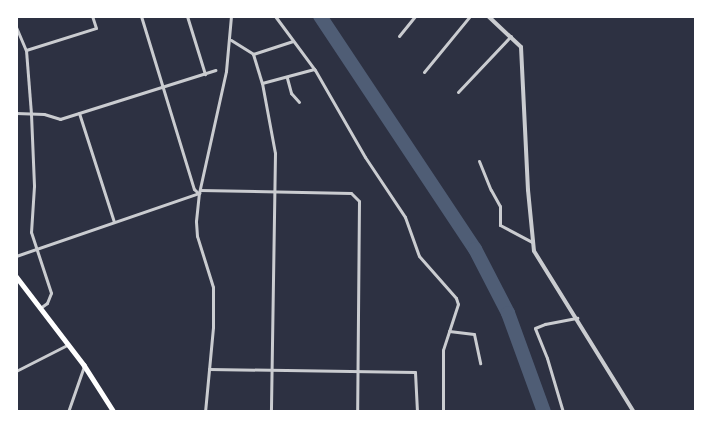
<!DOCTYPE html>
<style>
body{margin:0}
#map{position:relative;width:712px;height:428px;overflow:hidden;background:#2d3142;font-family:Montserrat,sans-serif}
div>[style]{position:absolute}
[style*='--x']{left:calc(var(--x)*1px);top:calc(var(--y)*1px);width:calc(var(--w)*1px);rotate:calc(var(--a)*1deg)}
.river>*{height:14px;margin:-7px;padding:0 7px;transform-origin:7px;border-radius:7px;background:#4f5d75}
.minor>*{height:3px;margin:-1.5px;padding:0 1.5px;transform-origin:1.5px;border-radius:1.5px;background:#caccd0}
.tertiary>*{height:4px;margin:-2px;padding:0 2px;transform-origin:2px;border-radius:2px;background:#caccd0}
.secondary>*{height:4.5px;margin:-2.25px;padding:0 2.25px;transform-origin:2.25px;border-radius:2.25px;background:#fff}
span{translate:-50% -50%;white-space:nowrap;text-align:center;line-height:1.15;-webkit-text-stroke:5px #fff;paint-order:stroke}
.frame{position:absolute;inset:0;border:18px solid #fff;pointer-events:none}
</style>
<div id="map">
<div class="river">
<div style="--x:320;--y:16;--w:280;--a:56.4"></div>
<div style="--x:475;--y:249;--w:72;--a:62.7"></div>
<div style="--x:508;--y:313;--w:105;--a:70"></div>
</div>
<div class="minor">
<div style="--x:141;--y:16;--w:181;--a:73"></div>
<div style="--x:194;--y:189;--w:6;--a:45"></div>
<div style="--x:187;--y:16;--w:61;--a:72.8"></div>
<div style="--x:275;--y:16;--w:67;--a:53.5"></div>
<div style="--x:315;--y:70;--w:100;--a:60.1"></div>
<div style="--x:365;--y:157;--w:72;--a:56.3"></div>
<div style="--x:405;--y:217;--w:41;--a:70.3"></div>
<div style="--x:419;--y:256;--w:56;--a:48.6"></div>
<div style="--x:456;--y:298;--w:6;--a:72"></div>
<div style="--x:458;--y:304;--w:48;--a:108.1"></div>
<div style="--x:443;--y:350;--w:62;--a:90"></div>
<div style="--x:16;--y:27;--w:25;--a:67"></div>
<div style="--x:26;--y:50;--w:64;--a:85.5"></div>
<div style="--x:31;--y:114;--w:72;--a:87.6"></div>
<div style="--x:34;--y:186;--w:46;--a:93.7"></div>
<div style="--x:31;--y:232;--w:64;--a:71.8"></div>
<div style="--x:51;--y:293;--w:11;--a:112"></div>
<div style="--x:47;--y:303;--w:9;--a:144"></div>
<div style="--x:399;--y:36;--w:26;--a:-51"></div>
<div style="--x:231;--y:40;--w:26;--a:32"></div>
<div style="--x:253;--y:54;--w:30;--a:73"></div>
<div style="--x:262;--y:83;--w:71;--a:79.5"></div>
<div style="--x:275;--y:153;--w:259;--a:90.9"></div>
<div style="--x:26;--y:50;--w:73;--a:-17.4"></div>
<div style="--x:96;--y:28;--w:13;--a:-108"></div>
<div style="--x:253;--y:54;--w:42;--a:-18"></div>
<div style="--x:424;--y:72;--w:72;--a:-50.6"></div>
<div style="--x:287;--y:78;--w:16;--a:75"></div>
<div style="--x:291;--y:93;--w:12;--a:48"></div>
<div style="--x:262;--y:83;--w:54;--a:-15.1"></div>
<div style="--x:458;--y:92;--w:77;--a:-46.6"></div>
<div style="--x:16;--y:113;--w:28;--a:2"></div>
<div style="--x:44;--y:114;--w:17;--a:17"></div>
<div style="--x:60;--y:119;--w:163;--a:-17.5"></div>
<div style="--x:79;--y:113;--w:114;--a:72.2"></div>
<div style="--x:479;--y:161;--w:31;--a:68"></div>
<div style="--x:491;--y:190;--w:18;--a:61"></div>
<div style="--x:500;--y:206;--w:19;--a:90"></div>
<div style="--x:500;--y:225;--w:36;--a:28"></div>
<div style="--x:200;--y:190;--w:151;--a:1.1"></div>
<div style="--x:351;--y:193;--w:11;--a:45"></div>
<div style="--x:359;--y:201;--w:211;--a:90.5"></div>
<div style="--x:16;--y:256;--w:194;--a:-19"></div>
<div style="--x:449;--y:331;--w:25;--a:7"></div>
<div style="--x:474;--y:334;--w:30;--a:78"></div>
<div style="--x:209;--y:369;--w:206;--a:0.8"></div>
<div style="--x:415;--y:372;--w:40;--a:87.1"></div>
<div style="--x:16;--y:371;--w:59;--a:-27"></div>
<div style="--x:68;--y:412;--w:49;--a:-70.8"></div>
<div style="--x:205;--y:412;--w:85;--a:-84.6"></div>
<div style="--x:213;--y:327;--w:40;--a:-90"></div>
<div style="--x:213;--y:287;--w:53;--a:-107.4"></div>
<div style="--x:197;--y:236;--w:15;--a:-94"></div>
<div style="--x:196;--y:221;--w:28;--a:-84"></div>
<div style="--x:199;--y:193;--w:125;--a:-77.5"></div>
<div style="--x:226;--y:71;--w:55;--a:-84.8"></div>
<div style="--x:563;--y:412;--w:56;--a:-106.5"></div>
<div style="--x:547;--y:358;--w:32;--a:-112"></div>
<div style="--x:535;--y:328;--w:11;--a:-22"></div>
<div style="--x:545;--y:324;--w:33;--a:-11"></div>
</div>
<div class="tertiary">
<div style="--x:488;--y:16;--w:45;--a:43.2"></div>
<div style="--x:521;--y:47;--w:143;--a:87.2"></div>
<div style="--x:528;--y:190;--w:61;--a:84.4"></div>
<div style="--x:534;--y:251;--w:190;--a:58.2"></div>
</div>
<div class="secondary">
<div style="--x:16;--y:276;--w:112;--a:52.6"></div>
<div style="--x:84;--y:365;--w:56;--a:57.4"></div>
</div>
<div class="frame"></div>
</div>
